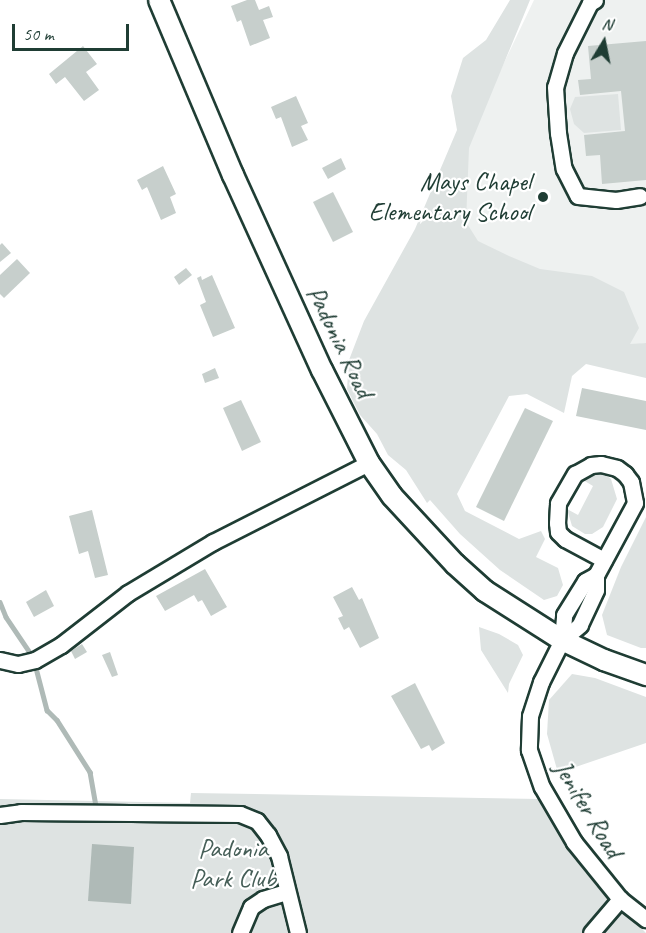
<!DOCTYPE html>
<style>
body{margin:0}
#map{position:relative;width:646px;height:933px;overflow:hidden;background:#fff;font-family:Caveat,sans-serif}
div>[style]{position:absolute}
[style*='--x']{left:calc(var(--x)*1px);top:calc(var(--y)*1px);width:calc(var(--w)*1px);rotate:calc(var(--a)*1deg)}
.built>*{inset:0;background:#eef1f0}
.green>*{inset:0;background:#dee3e2}
.water>*{inset:0;background:#afbab7}
.stream>*{height:4.5px;margin:-2.25px;padding:0 2.25px;transform-origin:2.25px;border-radius:2.25px;background:#afbab7}
.building>*{inset:0;background:#c7cfcc}
.roads{filter:drop-shadow(2px 0 #1f3d34) drop-shadow(-2px 0 #1f3d34) drop-shadow(0 2px #1f3d34) drop-shadow(0 -2px #1f3d34)}
.minor>*{height:15px;margin:-7.5px;padding:0 7.5px;transform-origin:7.5px;border-radius:7.5px;background:#fff}
.major>*{height:20px;margin:-10px;padding:0 10px;transform-origin:10px;border-radius:10px;background:#fff}
.dots>*{width:16px;height:16px;translate:-50% -50%;box-sizing:border-box;border:3px solid #fff;border-radius:50%}
span{translate:-50% -50%;white-space:nowrap;text-align:center;line-height:1.15;-webkit-text-stroke:4.5px #fff;paint-order:stroke}
.poi-label{font-size:26px;color:#1f3d34}
.right{translate:-100% -50%;text-align:right}
.street-label{font-size:26px;color:#1f3d34}
.park-label{font-size:26px;color:#455e57}
.north{position:absolute;left:574px;top:12px;width:60px;height:60px;-webkit-text-stroke:4px #fff;paint-order:stroke;rotate:10deg;font-size:16px;font-weight:700;line-height:24px;text-align:center;color:#1f3d34}
.north::after{content:'';display:block;margin:auto;width:21px;height:27px;background:#1f3d34;clip-path:polygon(50% 0,100% 100%,50% 72%,0 100%)}
.scale{position:absolute;left:12px;top:24px;width:117px;height:27px;box-sizing:border-box;border:3px solid #1f3d34;border-top:0;padding-left:8px;font-size:18px;line-height:21px;white-space:nowrap;color:#1f3d34;-webkit-text-stroke:4px #fff;paint-order:stroke}
</style>
<div id="map">
<div class="built">
<div style="clip-path:polygon(534px 0,646px 0,646px 343px,350px 386px)"></div>
</div>
<div class="green">
<div style="clip-path:polygon(510px 0,530px 0,469px 148px,466px 222px,478px 241px,509px 256px,540px 269px,592px 276px,624px 292px,639px 328px,630px 344px,646px 343px,646px 378px,586px 364px,572px 376px,564px 413px,527px 394px,509px 396px,457px 494px,465px 511px,519px 539px,541px 531px,545px 539px,536px 557px,558px 568px,563px 585px,557px 596px,544px 600px,500px 570px,460px 534px,430px 500px,427px 503px,406px 470px,388px 455px,377px 434px,360px 415px,347px 389px,349px 360px,364px 321px,415px 229px,457px 130px,451px 96px,463px 58px,486px 40px)"></div>
<div style="clip-path:polygon(618px 94px,621px 130px,584px 133px,574px 124px,570px 109px,575px 97px)"></div>
<div style="clip-path:polygon(596px 472px,606px 475px,611px 479px,617px 499px,603px 527px,592px 534px,585px 534px,572px 526px,567px 509px,578px 515px,593px 486px,583px 480px)"></div>
<div style="clip-path:polygon(646px 517px,646px 648px,641px 648px,607px 635px,602px 615px,621px 567px)"></div>
<div style="clip-path:polygon(479px 627px,499px 634px,518px 645px,523px 655px,509px 684px,508px 693px,481px 650px)"></div>
<div style="clip-path:polygon(572px 674px,595px 678px,646px 697px,646px 743px,558px 773px,547px 734px,549px 700px)"></div>
<div style="clip-path:polygon(191px 793px,540px 799px,567px 847px,592px 878px,646px 933px,0 933px,0 799px,190px 803px)"></div>
</div>
<div class="water">
<div style="clip-path:polygon(92px 844px,134px 847px,131px 904px,88px 901px)"></div>
</div>
<div class="stream">
<div style="--x:0;--y:602;--w:16;--a:68"></div>
<div style="--x:6;--y:617;--w:45;--a:56"></div>
<div style="--x:35;--y:664;--w:48;--a:75.4"></div>
<div style="--x:47;--y:710;--w:14;--a:45"></div>
<div style="--x:57;--y:720;--w:62;--a:57.6"></div>
<div style="--x:90;--y:772;--w:34;--a:80"></div>
</div>
<div class="building">
<div style="clip-path:polygon(247px 0,255px 0,259px 10px,269px 6px,273px 17px,263px 20px,270px 38px,250px 46px,241px 20px,237px 22px,231px 6px)"></div>
<div style="clip-path:polygon(646px 41px,646px 180px,602px 184px,600px 155px,586px 156px,584px 135px,625px 131px,621px 91px,580px 95px,578px 80px,591px 79px,588px 46px)"></div>
<div style="clip-path:polygon(83px 46px,97px 64px,86px 72px,99px 90px,84px 101px,65px 77px,56px 84px,49px 74px)"></div>
<div style="clip-path:polygon(296px 96px,308px 123px,301px 126px,308px 140px,292px 147px,281px 117px,276px 119px,271px 107px)"></div>
<div style="clip-path:polygon(341px 158px,346px 169px,328px 179px,322px 168px)"></div>
<div style="clip-path:polygon(163px 166px,176px 194px,170px 197px,176px 213px,161px 220px,147px 187px,142px 190px,137px 180px)"></div>
<div style="clip-path:polygon(333px 192px,353px 232px,333px 242px,313px 202px)"></div>
<div style="clip-path:polygon(2px 243px,11px 253px,0 262px,0 245px)"></div>
<div style="clip-path:polygon(17px 259px,30px 273px,4px 298px,0 294px,0 275px)"></div>
<div style="clip-path:polygon(186px 268px,192px 275px,179px 285px,174px 277px)"></div>
<div style="clip-path:polygon(212px 275px,235px 328px,213px 337px,200px 305px,206px 302px,197px 278px,201px 276px,202px 280px)"></div>
<div style="clip-path:polygon(215px 368px,219px 378px,205px 383px,202px 374px)"></div>
<div style="clip-path:polygon(582px 388px,646px 401px,646px 430px,576px 416px)"></div>
<div style="clip-path:polygon(241px 400px,261px 442px,242px 451px,223px 408px)"></div>
<div style="clip-path:polygon(525px 408px,553px 421px,504px 521px,476px 507px)"></div>
<div style="clip-path:polygon(92px 510px,108px 575px,95px 578px,88px 551px,79px 554px,69px 516px)"></div>
<div style="clip-path:polygon(205px 569px,227px 607px,211px 616px,202px 600px,198px 602px,194px 595px,165px 611px,156px 596px)"></div>
<div style="clip-path:polygon(352px 587px,359px 600px,362px 598px,379px 638px,360px 648px,349px 627px,344px 630px,338px 618px,343px 616px,333px 597px)"></div>
<div style="clip-path:polygon(46px 590px,54px 606px,34px 617px,26px 602px)"></div>
<div style="clip-path:polygon(82px 644px,87px 652px,75px 659px,71px 651px)"></div>
<div style="clip-path:polygon(110px 652px,118px 675px,112px 677px,102px 655px)"></div>
<div style="clip-path:polygon(415px 683px,445px 743px,432px 751px,429px 745px,421px 749px,391px 696px)"></div>
</div>
<div class="roads">
<div class="minor">
<div style="--x:595;--y:0;--w:6;--a:149"></div>
<div style="--x:590;--y:3;--w:56;--a:116.6"></div>
<div style="--x:565;--y:53;--w:35;--a:106"></div>
<div style="--x:555;--y:87;--w:46;--a:86.3"></div>
<div style="--x:558;--y:133;--w:36;--a:81"></div>
<div style="--x:564;--y:169;--w:30;--a:63"></div>
<div style="--x:578;--y:196;--w:38;--a:6"></div>
<div style="--x:616;--y:200;--w:24;--a:-9"></div>
<div style="--x:604;--y:560;--w:44;--a:-151.7"></div>
<div style="--x:565;--y:539;--w:10;--a:-135"></div>
<div style="--x:558;--y:532;--w:9;--a:-96"></div>
<div style="--x:557;--y:523;--w:20;--a:-87"></div>
<div style="--x:558;--y:503;--w:34;--a:-60"></div>
<div style="--x:575;--y:474;--w:18;--a:-29"></div>
<div style="--x:591;--y:465;--w:10;--a:-6"></div>
<div style="--x:601;--y:464;--w:16;--a:14"></div>
<div style="--x:617;--y:468;--w:10;--a:37"></div>
<div style="--x:625;--y:474;--w:10;--a:53"></div>
<div style="--x:631;--y:482;--w:21;--a:79"></div>
<div style="--x:635;--y:503;--w:82;--a:118.4"></div>
<div style="--x:596;--y:575;--w:15;--a:90"></div>
<div style="--x:596;--y:590;--w:38;--a:115"></div>
<div style="--x:580;--y:625;--w:23;--a:140"></div>
<div style="--x:562;--y:640;--w:47;--a:116.6"></div>
<div style="--x:541;--y:682;--w:36;--a:108"></div>
<div style="--x:530;--y:716;--w:34;--a:92"></div>
<div style="--x:529;--y:750;--w:39;--a:71"></div>
<div style="--x:542;--y:787;--w:64;--a:59.8"></div>
<div style="--x:574;--y:842;--w:73;--a:51.1"></div>
<div style="--x:620;--y:899;--w:33;--a:38"></div>
<div style="--x:562;--y:640;--w:25;--a:-85"></div>
<div style="--x:564;--y:615;--w:40;--a:-58"></div>
<div style="--x:585;--y:581;--w:13;--a:-29"></div>
<div style="--x:0;--y:660;--w:18;--a:13"></div>
<div style="--x:18;--y:664;--w:17;--a:-13"></div>
<div style="--x:35;--y:660;--w:30;--a:-30"></div>
<div style="--x:61;--y:645;--w:85;--a:-37.8"></div>
<div style="--x:128;--y:593;--w:99;--a:-31"></div>
<div style="--x:213;--y:542;--w:175;--a:-26.9"></div>
<div style="--x:0;--y:815;--w:21;--a:-8"></div>
<div style="--x:21;--y:812;--w:219;--a:0.5"></div>
<div style="--x:240;--y:814;--w:18;--a:22"></div>
<div style="--x:257;--y:821;--w:18;--a:52"></div>
<div style="--x:268;--y:835;--w:24;--a:62"></div>
<div style="--x:279;--y:856;--w:79;--a:76.1"></div>
<div style="--x:240;--y:933;--w:28;--a:-67"></div>
<div style="--x:251;--y:907;--w:14;--a:-34"></div>
<div style="--x:263;--y:899;--w:24;--a:-17"></div>
<div style="--x:591;--y:933;--w:45;--a:-49.5"></div>
</div>
<div class="major">
<div style="--x:159;--y:0;--w:190;--a:67.1"></div>
<div style="--x:233;--y:175;--w:214;--a:65.5"></div>
<div style="--x:322;--y:370;--w:104;--a:63.2"></div>
<div style="--x:369;--y:463;--w:40;--a:55.1"></div>
<div style="--x:392;--y:496;--w:93;--a:47.2"></div>
<div style="--x:455;--y:564;--w:40;--a:42"></div>
<div style="--x:485;--y:591;--w:91;--a:32.5"></div>
<div style="--x:562;--y:640;--w:47;--a:25.5"></div>
<div style="--x:604;--y:660;--w:45;--a:19.7"></div>
</div>
</div>
<div class="dots">
<div style="left:543px;top:197px;background:#1f3d34"></div>
</div>
<div class="poi-label">
<span class="right" style="left:531px;top:197px">Mays Chapel<br>Elementary School</span>
</div>
<div class="street-label">
<span style="left:340px;top:342px;rotate:64deg">Padonia Road</span>
<span style="left:588px;top:809px;rotate:59deg">Jenifer Road</span>
</div>
<div class="park-label">
<span style="left:233px;top:864px">Padonia<br>Park Club</span>
</div>
<div class="north">N</div>
<div class="scale">50 m</div>
</div>
